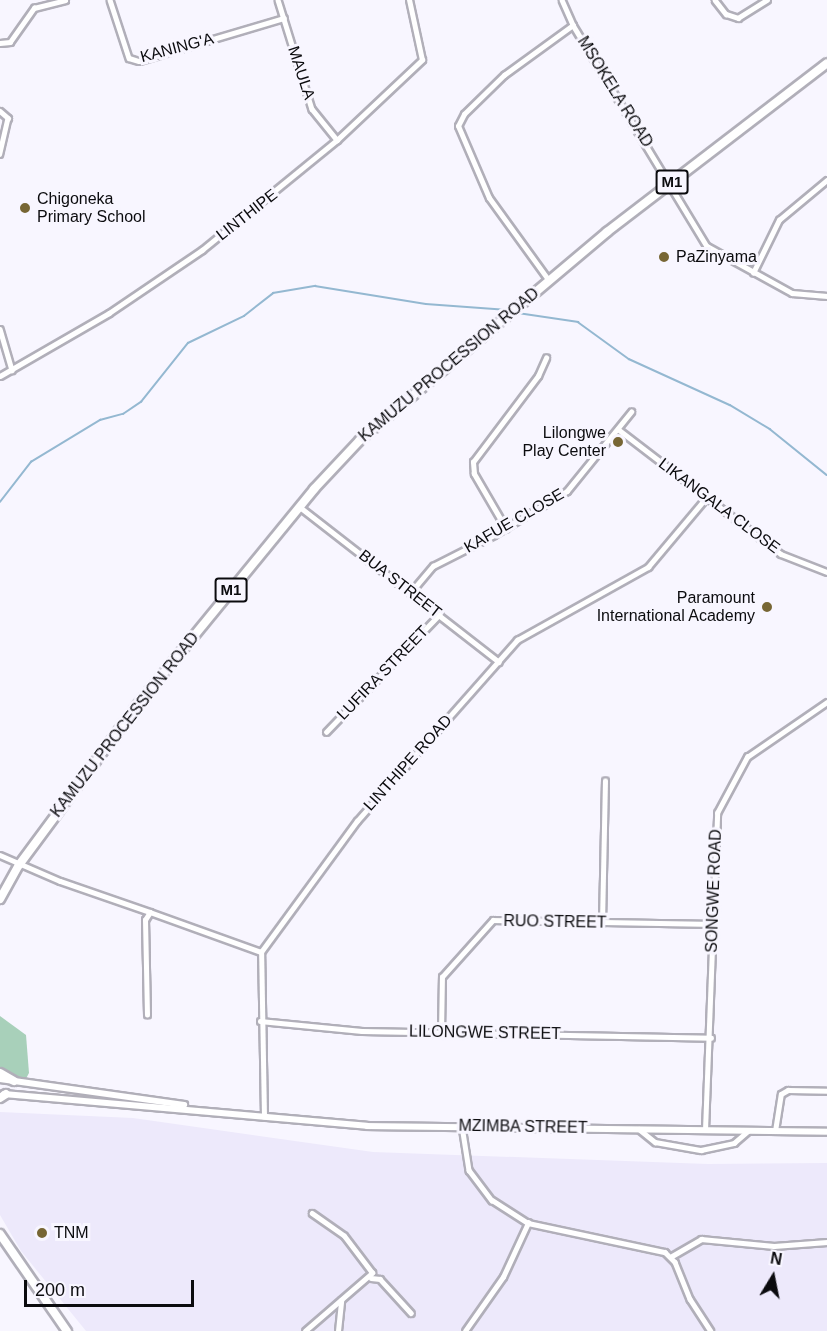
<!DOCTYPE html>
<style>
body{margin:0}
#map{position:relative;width:827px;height:1331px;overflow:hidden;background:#f8f6ff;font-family:Helvetica,sans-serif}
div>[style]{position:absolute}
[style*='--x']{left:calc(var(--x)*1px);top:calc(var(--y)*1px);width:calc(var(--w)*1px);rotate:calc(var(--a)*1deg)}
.built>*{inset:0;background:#ede9fb}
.green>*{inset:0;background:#a8d0ba}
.stream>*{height:1.5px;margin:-0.75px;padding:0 0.75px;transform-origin:0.75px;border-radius:0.75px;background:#94b8d1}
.roads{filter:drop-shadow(2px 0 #b1afb9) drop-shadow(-2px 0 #b1afb9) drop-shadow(0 2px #b1afb9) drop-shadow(0 -2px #b1afb9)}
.street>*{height:4.5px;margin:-2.25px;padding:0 2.25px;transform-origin:2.25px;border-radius:2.25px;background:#fff}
.secondary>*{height:6px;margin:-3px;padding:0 3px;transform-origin:3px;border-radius:3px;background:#fff}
.highway>*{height:8px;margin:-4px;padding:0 4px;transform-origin:4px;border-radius:4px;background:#fff}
.dots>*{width:16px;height:16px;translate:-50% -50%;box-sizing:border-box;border:3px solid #f8f6ff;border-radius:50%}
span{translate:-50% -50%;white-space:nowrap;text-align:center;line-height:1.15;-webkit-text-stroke:6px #f8f6ff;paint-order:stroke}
.shield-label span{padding:2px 4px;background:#f8f6ff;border:2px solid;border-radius:4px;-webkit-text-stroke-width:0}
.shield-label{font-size:15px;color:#0b0b0e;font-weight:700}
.street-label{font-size:16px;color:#0b0b0e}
.poi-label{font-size:16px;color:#0b0b0e}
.left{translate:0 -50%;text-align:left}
.right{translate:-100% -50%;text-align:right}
.north{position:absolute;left:743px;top:1247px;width:60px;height:60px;-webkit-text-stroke:4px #f8f6ff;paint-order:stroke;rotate:10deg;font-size:16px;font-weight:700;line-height:24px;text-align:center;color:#0b0b0e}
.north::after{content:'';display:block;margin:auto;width:21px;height:27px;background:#0b0b0e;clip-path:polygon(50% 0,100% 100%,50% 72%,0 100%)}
.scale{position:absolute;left:24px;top:1280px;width:170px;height:27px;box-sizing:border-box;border:3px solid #0b0b0e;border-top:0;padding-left:8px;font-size:18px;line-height:21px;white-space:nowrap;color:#0b0b0e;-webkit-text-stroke:4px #f8f6ff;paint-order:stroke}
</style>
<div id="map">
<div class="built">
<div style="clip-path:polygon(0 1112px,133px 1118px,373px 1152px,708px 1164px,827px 1163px,827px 1331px,86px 1331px,21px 1251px,0 1215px)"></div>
</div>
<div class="green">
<div style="clip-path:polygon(0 1016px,26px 1035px,29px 1073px,23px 1084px,0 1083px)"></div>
</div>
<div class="stream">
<div style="--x:518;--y:313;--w:61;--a:8.5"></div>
<div style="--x:578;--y:322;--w:63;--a:36"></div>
<div style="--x:629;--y:359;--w:111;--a:24.5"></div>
<div style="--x:730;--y:405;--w:47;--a:31"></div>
<div style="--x:770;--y:429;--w:73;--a:38.9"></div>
<div style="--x:0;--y:502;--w:51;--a:-52.2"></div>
<div style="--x:31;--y:462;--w:81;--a:-31.3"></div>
<div style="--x:100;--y:420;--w:24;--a:-15"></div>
<div style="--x:123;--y:414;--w:22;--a:-34"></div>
<div style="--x:141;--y:402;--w:75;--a:-51.5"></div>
<div style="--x:188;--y:343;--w:62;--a:-25.7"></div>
<div style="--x:244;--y:316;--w:37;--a:-38"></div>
<div style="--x:273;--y:293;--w:43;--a:-9.5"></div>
<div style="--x:315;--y:286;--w:112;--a:9.2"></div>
<div style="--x:426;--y:304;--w:82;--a:4.2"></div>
</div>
<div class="roads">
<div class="street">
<div style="--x:110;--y:0;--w:61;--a:71.9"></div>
<div style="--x:129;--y:58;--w:10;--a:17"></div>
<div style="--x:139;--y:61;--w:151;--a:-16.5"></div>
<div style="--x:278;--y:0;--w:114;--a:72.7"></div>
<div style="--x:312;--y:109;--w:40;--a:51"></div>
<div style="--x:562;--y:0;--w:27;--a:66"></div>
<div style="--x:573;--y:25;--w:258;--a:58.8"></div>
<div style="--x:707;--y:246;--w:97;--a:28.9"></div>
<div style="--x:792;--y:293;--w:35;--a:5"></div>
<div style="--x:715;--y:0;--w:18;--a:52"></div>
<div style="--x:726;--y:14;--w:13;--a:18"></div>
<div style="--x:738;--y:18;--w:34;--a:-32"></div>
<div style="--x:0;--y:43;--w:10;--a:-6"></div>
<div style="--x:10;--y:42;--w:42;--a:-54.8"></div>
<div style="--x:34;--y:8;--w:32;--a:-14"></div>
<div style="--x:0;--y:111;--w:11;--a:41"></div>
<div style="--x:8;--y:118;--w:37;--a:103"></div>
<div style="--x:753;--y:273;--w:59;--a:-63.9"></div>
<div style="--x:779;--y:220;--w:62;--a:-39.8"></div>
<div style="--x:549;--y:281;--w:102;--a:-125.9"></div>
<div style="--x:489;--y:198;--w:78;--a:-113.3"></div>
<div style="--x:458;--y:126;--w:13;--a:-63"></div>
<div style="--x:464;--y:114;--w:56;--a:-44.3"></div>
<div style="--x:504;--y:75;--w:85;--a:-35.9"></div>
<div style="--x:0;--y:329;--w:43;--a:73.7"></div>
<div style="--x:0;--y:376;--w:126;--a:-30"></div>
<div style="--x:109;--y:313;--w:112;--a:-34.1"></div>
<div style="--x:202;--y:250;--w:174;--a:-39.2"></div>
<div style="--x:337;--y:140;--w:117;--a:-43.3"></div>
<div style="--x:422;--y:60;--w:61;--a:-102.2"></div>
<div style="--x:618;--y:429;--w:205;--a:37.5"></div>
<div style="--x:781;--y:554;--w:49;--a:21.4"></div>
<div style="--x:300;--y:507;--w:252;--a:37.9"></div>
<div style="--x:506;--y:529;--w:64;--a:-120.2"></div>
<div style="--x:474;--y:474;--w:12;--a:-95"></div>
<div style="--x:473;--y:462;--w:108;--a:-52.9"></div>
<div style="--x:538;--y:376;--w:20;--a:-66"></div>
<div style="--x:411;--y:592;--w:34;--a:-50"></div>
<div style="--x:433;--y:566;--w:68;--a:-26.9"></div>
<div style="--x:494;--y:535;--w:85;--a:-31.1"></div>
<div style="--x:567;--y:491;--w:102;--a:-51"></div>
<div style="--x:326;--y:732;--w:163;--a:-46"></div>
<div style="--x:0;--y:855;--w:65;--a:23.4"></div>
<div style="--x:60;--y:881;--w:95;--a:19"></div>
<div style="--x:602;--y:923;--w:142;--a:-88.8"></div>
<div style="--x:147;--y:1015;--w:95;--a:-91.2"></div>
<div style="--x:145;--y:920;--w:9;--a:-58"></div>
<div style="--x:150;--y:912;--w:118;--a:19.8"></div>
<div style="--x:260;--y:1021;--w:102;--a:5.6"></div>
<div style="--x:362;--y:1031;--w:349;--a:1.1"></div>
<div style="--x:441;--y:1032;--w:55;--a:-89"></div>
<div style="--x:442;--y:977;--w:76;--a:-48.2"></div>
<div style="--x:493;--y:920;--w:220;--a:1"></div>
<div style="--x:264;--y:1117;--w:165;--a:-91"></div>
<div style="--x:261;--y:952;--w:162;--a:-53.8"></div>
<div style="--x:357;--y:821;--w:242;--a:-48.5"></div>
<div style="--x:517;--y:640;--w:150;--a:-29.1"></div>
<div style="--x:648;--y:567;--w:90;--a:-50"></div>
<div style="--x:462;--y:1126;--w:45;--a:81"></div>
<div style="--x:469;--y:1170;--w:38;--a:53"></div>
<div style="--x:492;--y:1200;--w:43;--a:32.6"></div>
<div style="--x:528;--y:1223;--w:140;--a:12"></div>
<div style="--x:665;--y:1252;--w:14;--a:45"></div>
<div style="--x:675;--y:1262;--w:40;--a:68"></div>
<div style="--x:690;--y:1299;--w:38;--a:57"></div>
<div style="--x:639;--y:1129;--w:21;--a:39"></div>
<div style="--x:655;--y:1142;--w:47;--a:9.9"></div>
<div style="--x:701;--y:1150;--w:34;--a:-12"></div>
<div style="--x:734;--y:1143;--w:18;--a:-41"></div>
<div style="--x:705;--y:1130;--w:317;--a:-87.8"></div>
<div style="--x:717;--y:813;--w:64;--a:-61.8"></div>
<div style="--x:747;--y:757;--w:97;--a:-34.5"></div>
<div style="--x:775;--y:1131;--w:37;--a:-81"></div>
<div style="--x:781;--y:1094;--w:8;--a:-30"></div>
<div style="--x:788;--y:1090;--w:39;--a:1"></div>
<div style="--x:672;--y:1256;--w:34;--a:-30"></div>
<div style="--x:701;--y:1239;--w:73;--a:5.5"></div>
<div style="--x:774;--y:1246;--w:53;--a:-4.3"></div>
<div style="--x:371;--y:1278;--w:9;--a:6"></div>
<div style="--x:380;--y:1279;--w:46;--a:47.6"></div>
<div style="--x:305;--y:1331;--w:89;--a:-40.9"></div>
<div style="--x:372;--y:1273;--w:46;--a:-127.1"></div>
<div style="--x:344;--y:1236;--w:39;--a:-145"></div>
<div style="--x:338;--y:1331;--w:31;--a:-84"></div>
<div style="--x:465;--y:1331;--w:66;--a:-54.9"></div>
<div style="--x:503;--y:1277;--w:60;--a:-65.2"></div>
</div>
<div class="secondary">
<div style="--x:0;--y:1079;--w:186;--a:8"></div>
<div style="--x:4;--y:1094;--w:364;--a:5"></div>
<div style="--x:367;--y:1126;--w:460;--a:0.7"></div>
</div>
<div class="highway">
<div style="--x:0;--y:899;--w:39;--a:-61"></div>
<div style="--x:19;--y:865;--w:195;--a:-53.5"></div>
<div style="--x:135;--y:708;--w:283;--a:-50.7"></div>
<div style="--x:314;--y:489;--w:67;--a:-46.8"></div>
<div style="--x:360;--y:440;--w:323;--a:-40.1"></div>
<div style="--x:607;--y:232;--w:277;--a:-37.5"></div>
<div style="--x:0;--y:1073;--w:16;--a:30"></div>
<div style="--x:0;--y:1098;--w:7;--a:-34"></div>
<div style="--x:0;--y:1234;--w:118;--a:55.4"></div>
</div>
</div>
<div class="dots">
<div style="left:25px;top:208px;background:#776634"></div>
<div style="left:664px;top:257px;background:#776634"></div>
<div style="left:618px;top:442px;background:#776634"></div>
<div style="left:767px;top:607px;background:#776634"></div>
<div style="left:42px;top:1233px;background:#776634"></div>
</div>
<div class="shield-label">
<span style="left:672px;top:182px">M1</span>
<span style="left:231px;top:590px">M1</span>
</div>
<div class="street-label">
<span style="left:177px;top:48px;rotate:-15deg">KANING'A</span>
<span style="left:301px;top:73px;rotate:72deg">MAULA</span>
<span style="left:615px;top:92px;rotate:58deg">MSOKELA ROAD</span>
<span style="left:247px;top:215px;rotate:-38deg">LINTHIPE</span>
<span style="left:449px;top:365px;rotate:-40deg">KAMUZU PROCESSION ROAD</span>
<span style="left:719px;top:506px;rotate:37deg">LIKANGALA CLOSE</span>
<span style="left:514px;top:521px;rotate:-30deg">KAFUE CLOSE</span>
<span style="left:400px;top:584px;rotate:38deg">BUA STREET</span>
<span style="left:383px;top:673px;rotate:-46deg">LUFIRA STREET</span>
<span style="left:125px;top:725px;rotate:-52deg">KAMUZU PROCESSION ROAD</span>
<span style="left:408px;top:763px;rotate:-48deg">LINTHIPE ROAD</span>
<span style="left:714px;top:891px;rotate:-88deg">SONGWE ROAD</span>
<span style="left:555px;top:922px;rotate:1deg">RUO STREET</span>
<span style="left:485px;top:1033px;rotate:1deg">LILONGWE STREET</span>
<span style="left:523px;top:1127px;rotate:1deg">MZIMBA STREET</span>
</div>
<div class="poi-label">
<span class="left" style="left:37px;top:208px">Chigoneka<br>Primary School</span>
<span class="left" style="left:676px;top:257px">PaZinyama</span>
<span class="right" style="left:606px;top:442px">Lilongwe<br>Play Center</span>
<span class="right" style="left:755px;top:607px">Paramount<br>International Academy</span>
<span class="left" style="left:54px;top:1233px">TNM</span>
</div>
<div class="north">N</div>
<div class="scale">200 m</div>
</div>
